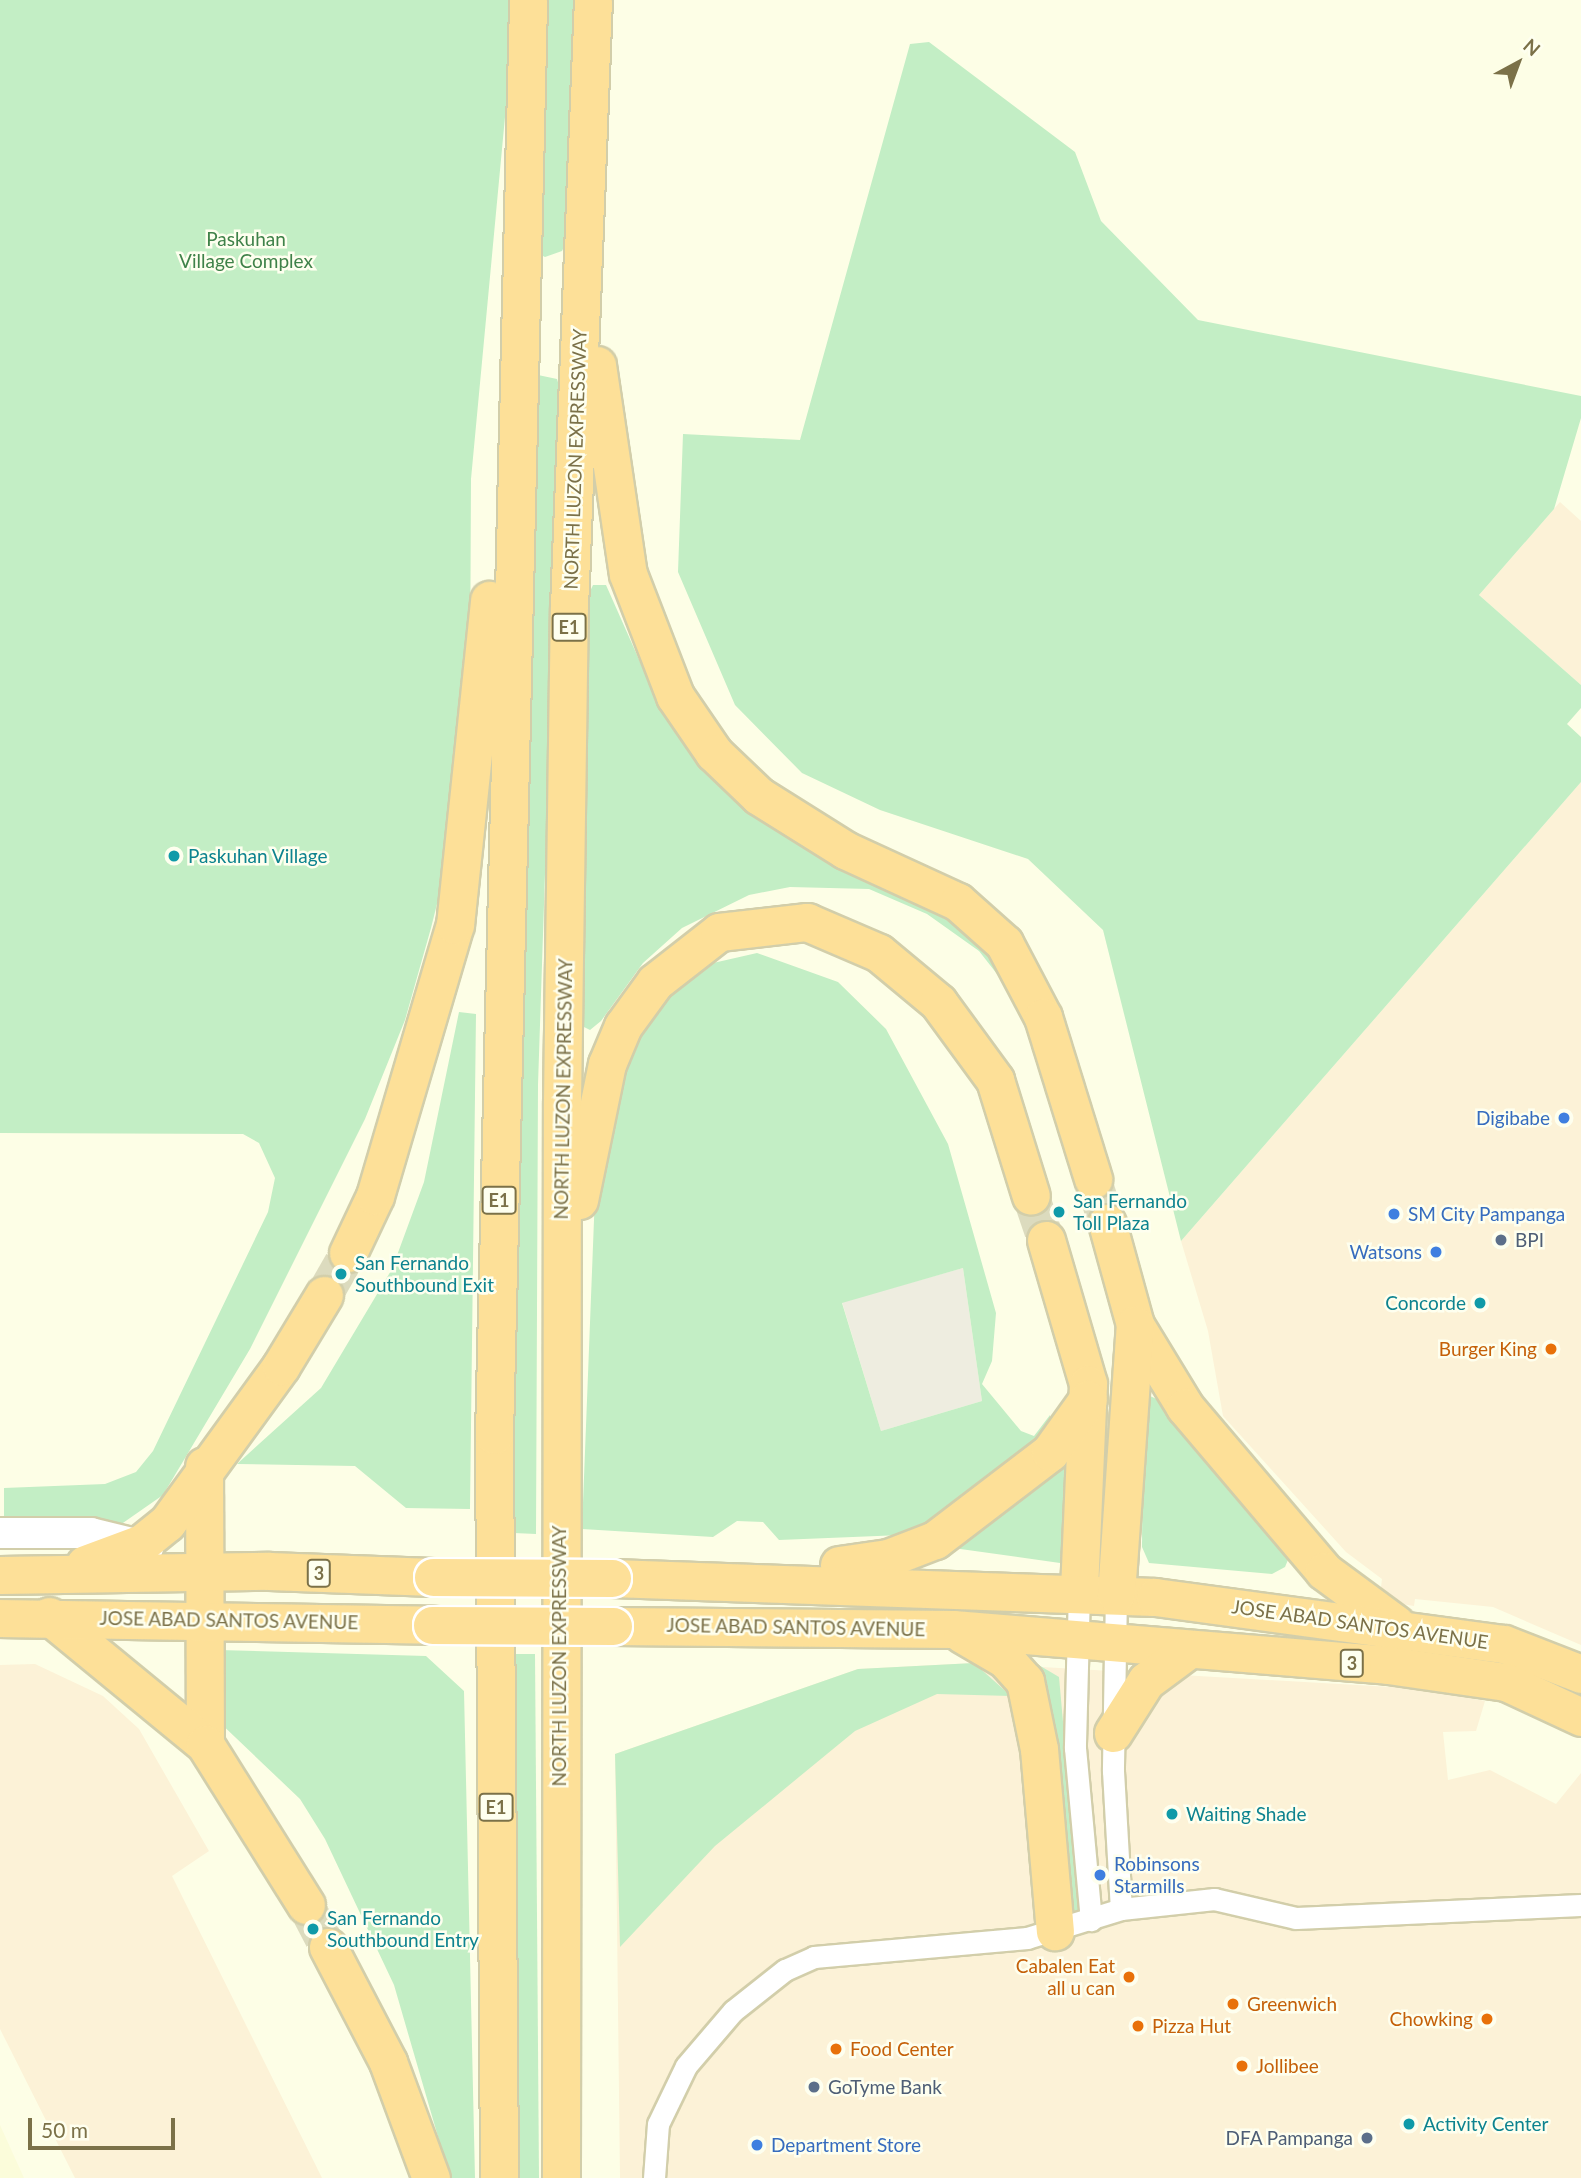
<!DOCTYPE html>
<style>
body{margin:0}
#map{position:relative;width:1581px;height:2178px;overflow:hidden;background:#fdfee6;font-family:Lato,sans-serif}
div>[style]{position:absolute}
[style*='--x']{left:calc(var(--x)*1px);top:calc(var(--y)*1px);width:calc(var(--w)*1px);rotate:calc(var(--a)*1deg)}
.residential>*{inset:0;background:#fbfcda}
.commercial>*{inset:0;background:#fcf2d7}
.industrial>*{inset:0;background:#eeede0}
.green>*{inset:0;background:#c3eec5}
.highway-tunnel>*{height:37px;margin-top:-18.5px;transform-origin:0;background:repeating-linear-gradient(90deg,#dcdbbe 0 37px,transparent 0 55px)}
.roads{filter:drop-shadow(2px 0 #d2ceaa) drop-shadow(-2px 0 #d2ceaa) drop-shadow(0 2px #d2ceaa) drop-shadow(0 -2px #d2ceaa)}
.street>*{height:21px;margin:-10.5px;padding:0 10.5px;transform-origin:10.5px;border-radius:10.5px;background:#fff}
.secondary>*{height:30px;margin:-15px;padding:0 15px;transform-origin:15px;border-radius:15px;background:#fff}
.highway>*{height:37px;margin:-18.5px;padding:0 18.5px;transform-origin:18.5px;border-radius:18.5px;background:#fde098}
.bridges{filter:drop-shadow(2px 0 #fff) drop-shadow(-2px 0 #fff) drop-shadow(0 2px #fff) drop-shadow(0 -2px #fff)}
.highway-bridge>*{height:37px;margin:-18.5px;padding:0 18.5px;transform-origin:18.5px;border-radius:18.5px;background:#fde098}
.dots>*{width:19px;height:19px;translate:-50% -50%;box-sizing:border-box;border:4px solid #feffef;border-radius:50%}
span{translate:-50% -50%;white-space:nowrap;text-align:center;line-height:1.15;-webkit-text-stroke:5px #feffef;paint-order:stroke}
.shield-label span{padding:2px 5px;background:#feffef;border:2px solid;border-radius:5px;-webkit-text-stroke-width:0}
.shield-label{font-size:18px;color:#7b7148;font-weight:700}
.park-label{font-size:19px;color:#3f8249}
.street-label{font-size:19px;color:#7b7148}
.culture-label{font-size:19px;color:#0d838f}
.left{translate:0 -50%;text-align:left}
.right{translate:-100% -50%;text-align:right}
.shop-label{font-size:19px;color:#366cbe}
.service-label{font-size:19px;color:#4e5e75}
.food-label{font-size:19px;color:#c56008}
.north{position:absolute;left:1483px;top:28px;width:70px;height:70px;-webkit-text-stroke:5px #feffef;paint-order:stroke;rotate:41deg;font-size:19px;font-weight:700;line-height:28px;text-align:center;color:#7b7148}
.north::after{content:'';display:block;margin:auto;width:24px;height:32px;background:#7b7148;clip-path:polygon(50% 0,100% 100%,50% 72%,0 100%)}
.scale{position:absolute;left:28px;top:2118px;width:147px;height:32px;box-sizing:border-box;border:4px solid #7b7148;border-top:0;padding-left:9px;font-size:21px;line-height:24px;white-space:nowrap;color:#7b7148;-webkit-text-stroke:5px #feffef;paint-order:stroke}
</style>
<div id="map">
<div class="residential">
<div style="clip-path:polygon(0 2125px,24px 2178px,0 2178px)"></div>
</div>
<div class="commercial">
<div style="clip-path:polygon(1560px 502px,1581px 521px,1581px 685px,1479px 595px)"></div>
<div style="clip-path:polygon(1581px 782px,1581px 1645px,1493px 1607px,1415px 1599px,1414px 1606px,1402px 1604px,1381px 1587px,1382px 1579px,1346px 1552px,1223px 1416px,1208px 1331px,1181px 1241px)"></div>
<div style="clip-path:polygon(974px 1663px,1426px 1689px,1485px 1701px,1476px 1731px,1443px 1732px,1448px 1780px,1490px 1770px,1556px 1804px,1581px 1773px,1581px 2178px,620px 2178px,615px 1754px,858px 1669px)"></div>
<div style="clip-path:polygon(35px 1664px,103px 1696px,139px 1729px,209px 1851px,172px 1876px,322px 2178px,75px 2178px,0 2029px,0 1665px)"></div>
</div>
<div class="industrial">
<div style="clip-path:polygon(963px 1268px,982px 1401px,881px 1431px,842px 1302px)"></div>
</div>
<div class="green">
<div style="clip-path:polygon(0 0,516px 0,471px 479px,470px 689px,449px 856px,431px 928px,405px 1020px,365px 1119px,250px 1349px,163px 1495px,120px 1525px,4px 1523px,4px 1488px,105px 1484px,136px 1472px,153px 1451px,268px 1212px,275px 1178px,259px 1143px,243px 1134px,0 1133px)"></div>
<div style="clip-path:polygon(542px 0,580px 0,567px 241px,562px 251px,545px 257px,537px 253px)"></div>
<div style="clip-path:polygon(929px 42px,1075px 152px,1101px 221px,1198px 320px,1581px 396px,1581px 418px,1554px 509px,1479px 595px,1581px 685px,1581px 708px,1567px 724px,1581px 737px,1581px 782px,1181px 1241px,1103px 930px,1028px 859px,880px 810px,802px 773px,735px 705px,678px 572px,683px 434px,800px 440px,910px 44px)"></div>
<div style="clip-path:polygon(538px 375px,557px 379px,561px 392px,538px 1085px,536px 1534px,514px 1533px,514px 1472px,530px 381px)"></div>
<div style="clip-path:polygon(593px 585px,606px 585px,645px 673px,680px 729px,970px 925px,1023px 1007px,979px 951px,927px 914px,869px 889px,790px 887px,749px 895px,682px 928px,643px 963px,601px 1021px,590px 1030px,580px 1025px,584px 604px)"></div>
<div style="clip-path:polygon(evenodd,757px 953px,838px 982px,886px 1029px,948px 1144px,996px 1313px,992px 1361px,982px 1384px,1021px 1431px,1034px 1436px,1050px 1415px,1052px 1434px,969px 1504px,902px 1535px,779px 1540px,763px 1522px,737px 1521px,713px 1537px,582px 1529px,595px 1194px,624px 1053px,668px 992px,700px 966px,757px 953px,963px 1268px,982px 1401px,881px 1431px,842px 1303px,963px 1268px)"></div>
<div style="clip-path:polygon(459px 1012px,476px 1014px,470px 1509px,406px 1508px,355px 1466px,237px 1464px,321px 1388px,392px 1269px,424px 1182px)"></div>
<div style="clip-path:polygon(1150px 1396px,1161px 1401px,1290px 1555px,1285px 1567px,1272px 1574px,1149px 1563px,1142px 1547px,1143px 1406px)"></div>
<div style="clip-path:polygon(1071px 1451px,1060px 1563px,946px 1547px)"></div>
<div style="clip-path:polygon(219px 1650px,426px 1656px,464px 1691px,475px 2178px,450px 2178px,394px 1985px,325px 1839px,300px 1799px,215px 1718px)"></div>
<div style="clip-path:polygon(515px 1654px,535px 1654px,539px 2178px,518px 2178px)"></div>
<div style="clip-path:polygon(974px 1663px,1011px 1696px,937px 1694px,855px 1731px,715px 1846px,620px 1947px,615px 1754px,858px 1669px)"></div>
<div style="clip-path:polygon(1037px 1664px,1059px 1677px,1080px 1912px,1070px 1917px,1032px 1668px)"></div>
</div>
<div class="highway-tunnel">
<div style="--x:1093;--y:1179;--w:46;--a:72.3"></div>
<div style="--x:1031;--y:1196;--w:46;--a:71.2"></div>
<div style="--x:324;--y:1295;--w:48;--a:-60.3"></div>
<div style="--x:306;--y:1905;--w:47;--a:62.4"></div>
</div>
<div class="roads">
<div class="street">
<div style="--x:1079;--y:1591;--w:157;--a:91.5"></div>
<div style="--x:1075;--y:1748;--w:173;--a:84.7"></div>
<div style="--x:1116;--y:1594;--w:177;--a:91"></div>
<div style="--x:1113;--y:1771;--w:138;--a:86.7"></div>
<div style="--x:654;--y:2178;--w:54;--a:-85.8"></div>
<div style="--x:658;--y:2124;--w:64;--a:-64.2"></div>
<div style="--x:686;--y:2066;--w:72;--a:-49.5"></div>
<div style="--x:733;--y:2011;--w:66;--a:-38.3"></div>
<div style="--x:785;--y:1970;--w:32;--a:-24"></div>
<div style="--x:814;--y:1957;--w:214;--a:-5.1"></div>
<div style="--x:1027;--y:1938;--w:98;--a:-17.1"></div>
<div style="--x:1121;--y:1909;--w:94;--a:-6.1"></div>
<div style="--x:1214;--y:1899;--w:84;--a:13"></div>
<div style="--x:1296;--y:1918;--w:285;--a:-2.6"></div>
</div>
<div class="secondary">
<div style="--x:0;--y:1533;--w:91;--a:0"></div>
<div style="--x:91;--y:1533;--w:59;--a:13.8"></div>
</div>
<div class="highway">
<div style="--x:597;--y:365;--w:211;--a:81.6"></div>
<div style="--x:628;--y:574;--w:131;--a:68.9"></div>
<div style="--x:675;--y:696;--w:69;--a:55.6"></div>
<div style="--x:714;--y:753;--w:62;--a:43.7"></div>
<div style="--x:759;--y:796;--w:102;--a:32.1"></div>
<div style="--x:845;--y:850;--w:124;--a:24.7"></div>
<div style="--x:958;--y:902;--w:62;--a:41.7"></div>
<div style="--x:1004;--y:943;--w:84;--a:62.2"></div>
<div style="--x:1043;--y:1017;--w:170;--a:72.8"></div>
<div style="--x:579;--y:1200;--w:139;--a:-78.4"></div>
<div style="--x:607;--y:1064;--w:41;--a:-67.2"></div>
<div style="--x:623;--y:1026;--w:54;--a:-54"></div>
<div style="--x:655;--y:982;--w:81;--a:-38"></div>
<div style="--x:719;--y:932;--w:89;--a:-6.5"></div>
<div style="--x:807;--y:922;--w:78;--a:23.3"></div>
<div style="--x:879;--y:953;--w:77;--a:39.7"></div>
<div style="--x:938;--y:1002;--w:97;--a:53.8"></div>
<div style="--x:995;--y:1080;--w:121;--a:72.8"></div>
<div style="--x:1107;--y:1223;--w:106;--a:74.6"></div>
<div style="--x:1135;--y:1325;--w:96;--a:58.6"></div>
<div style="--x:1185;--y:1407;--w:215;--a:49.7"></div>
<div style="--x:1324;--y:1571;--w:89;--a:36.4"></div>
<div style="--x:1046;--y:1240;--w:150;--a:73.7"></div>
<div style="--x:1088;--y:1384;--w:207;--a:92.5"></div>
<div style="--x:348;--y:1253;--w:63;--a:-64.7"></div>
<div style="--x:375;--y:1196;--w:283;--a:-73.6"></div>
<div style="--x:455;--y:925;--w:327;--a:-84"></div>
<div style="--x:204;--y:1466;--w:278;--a:89.8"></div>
<div style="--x:85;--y:1564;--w:61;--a:-20.2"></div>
<div style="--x:142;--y:1543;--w:32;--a:-39"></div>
<div style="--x:167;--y:1523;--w:194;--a:-54"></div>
<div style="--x:281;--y:1366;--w:83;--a:-58.8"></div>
<div style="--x:839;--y:1565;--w:49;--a:-8.1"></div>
<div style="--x:888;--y:1558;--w:50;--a:-21"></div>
<div style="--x:935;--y:1540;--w:145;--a:-37.4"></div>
<div style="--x:1050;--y:1452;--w:65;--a:-54.4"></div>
<div style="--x:0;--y:1575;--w:269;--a:-0.9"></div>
<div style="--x:269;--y:1571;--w:164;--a:2.1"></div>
<div style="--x:612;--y:1578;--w:543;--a:2"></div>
<div style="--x:1155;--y:1597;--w:352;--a:7.7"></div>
<div style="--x:1504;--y:1644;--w:83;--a:21.3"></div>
<div style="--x:1116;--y:1594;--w:270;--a:-86"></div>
<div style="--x:49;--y:1616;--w:202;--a:39.4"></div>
<div style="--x:205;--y:1744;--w:190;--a:57.9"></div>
<div style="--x:0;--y:1618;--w:432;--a:0.9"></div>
<div style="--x:613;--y:1626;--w:340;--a:0.5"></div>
<div style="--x:953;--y:1629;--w:436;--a:4.7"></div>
<div style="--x:1388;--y:1665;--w:119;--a:8.2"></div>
<div style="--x:1506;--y:1682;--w:83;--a:25"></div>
<div style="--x:962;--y:1634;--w:50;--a:30.2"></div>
<div style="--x:1005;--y:1659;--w:30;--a:48"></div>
<div style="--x:1025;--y:1681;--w:69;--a:78.4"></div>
<div style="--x:1039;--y:1749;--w:183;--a:85"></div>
<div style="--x:1113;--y:1733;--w:62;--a:-57.6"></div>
<div style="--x:1146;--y:1681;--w:52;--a:-36.4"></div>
<div style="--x:328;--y:1947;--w:130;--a:62.4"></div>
<div style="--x:388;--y:2062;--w:124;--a:69.7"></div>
<div style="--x:499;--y:2178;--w:743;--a:-90.39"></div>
<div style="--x:494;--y:1435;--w:1435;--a:-88.64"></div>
<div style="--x:561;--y:2178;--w:1077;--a:-89.95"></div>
<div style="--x:562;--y:1101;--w:494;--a:-89.2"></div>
<div style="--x:569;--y:607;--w:607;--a:-87.74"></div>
</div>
</div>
<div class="bridges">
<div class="highway-bridge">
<div style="--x:433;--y:1577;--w:179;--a:0.3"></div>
<div style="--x:432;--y:1625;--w:181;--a:0.3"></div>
</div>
</div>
<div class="dots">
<div style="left:174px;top:856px;background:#0f9aa8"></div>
<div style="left:1564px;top:1118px;background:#3f7fe0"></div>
<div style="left:1059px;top:1212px;background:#0f9aa8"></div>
<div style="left:1394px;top:1214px;background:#3f7fe0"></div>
<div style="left:1501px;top:1240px;background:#5c6f8a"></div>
<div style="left:1436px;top:1252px;background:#3f7fe0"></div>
<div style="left:341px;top:1274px;background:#0f9aa8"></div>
<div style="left:1480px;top:1303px;background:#0f9aa8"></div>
<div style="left:1551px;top:1349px;background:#e8710a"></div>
<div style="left:1172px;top:1814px;background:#0f9aa8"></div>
<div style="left:1100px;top:1875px;background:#3f7fe0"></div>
<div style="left:313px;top:1929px;background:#0f9aa8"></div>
<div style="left:1129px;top:1977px;background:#e8710a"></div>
<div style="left:1233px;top:2004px;background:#e8710a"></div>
<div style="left:1487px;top:2019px;background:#e8710a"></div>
<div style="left:1138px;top:2026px;background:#e8710a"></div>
<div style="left:836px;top:2049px;background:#e8710a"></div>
<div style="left:1242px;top:2066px;background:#e8710a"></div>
<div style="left:814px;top:2087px;background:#5c6f8a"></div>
<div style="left:1409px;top:2124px;background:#0f9aa8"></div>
<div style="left:1367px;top:2138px;background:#5c6f8a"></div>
<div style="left:757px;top:2145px;background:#3f7fe0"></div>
</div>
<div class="shield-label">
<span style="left:569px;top:627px">E1</span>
<span style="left:499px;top:1200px">E1</span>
<span style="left:319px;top:1573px">3</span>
<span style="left:1352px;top:1663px">3</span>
<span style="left:496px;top:1807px">E1</span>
</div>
<div class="park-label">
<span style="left:246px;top:250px">Paskuhan<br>Village Complex</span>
</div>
<div class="street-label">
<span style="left:575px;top:459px;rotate:-88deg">NORTH LUZON EXPRESSWAY</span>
<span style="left:563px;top:1089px;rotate:-89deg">NORTH LUZON EXPRESSWAY</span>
<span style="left:229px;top:1620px;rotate:1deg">JOSE ABAD SANTOS AVENUE</span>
<span style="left:1360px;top:1624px;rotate:8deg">JOSE ABAD SANTOS AVENUE</span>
<span style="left:796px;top:1627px;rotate:1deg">JOSE ABAD SANTOS AVENUE</span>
<span style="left:559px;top:1656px;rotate:-90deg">NORTH LUZON EXPRESSWAY</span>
</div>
<div class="culture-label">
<span class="left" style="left:188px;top:856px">Paskuhan Village</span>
<span class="left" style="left:1073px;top:1212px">San Fernando<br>Toll Plaza</span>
<span class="left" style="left:355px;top:1274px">San Fernando<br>Southbound Exit</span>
<span class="right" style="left:1466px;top:1303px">Concorde</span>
<span class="left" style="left:1186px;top:1814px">Waiting Shade</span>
<span class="left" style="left:327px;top:1929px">San Fernando<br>Southbound Entry</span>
<span class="left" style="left:1423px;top:2124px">Activity Center</span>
</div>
<div class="shop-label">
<span class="right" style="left:1550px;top:1118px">Digibabe</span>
<span class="left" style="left:1408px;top:1214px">SM City Pampanga</span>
<span class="right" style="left:1422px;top:1252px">Watsons</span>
<span class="left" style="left:1114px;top:1875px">Robinsons<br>Starmills</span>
<span class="left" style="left:771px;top:2145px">Department Store</span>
</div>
<div class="service-label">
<span class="left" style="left:1515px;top:1240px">BPI</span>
<span class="left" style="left:828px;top:2087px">GoTyme Bank</span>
<span class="right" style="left:1353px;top:2138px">DFA Pampanga</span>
</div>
<div class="food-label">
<span class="right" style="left:1537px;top:1349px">Burger King</span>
<span class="right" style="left:1115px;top:1977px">Cabalen Eat<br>all u can</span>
<span class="left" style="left:1247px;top:2004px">Greenwich</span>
<span class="right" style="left:1473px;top:2019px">Chowking</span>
<span class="left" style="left:1152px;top:2026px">Pizza Hut</span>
<span class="left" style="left:850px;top:2049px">Food Center</span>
<span class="left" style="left:1256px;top:2066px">Jollibee</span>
</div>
<div class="north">N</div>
<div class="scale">50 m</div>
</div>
